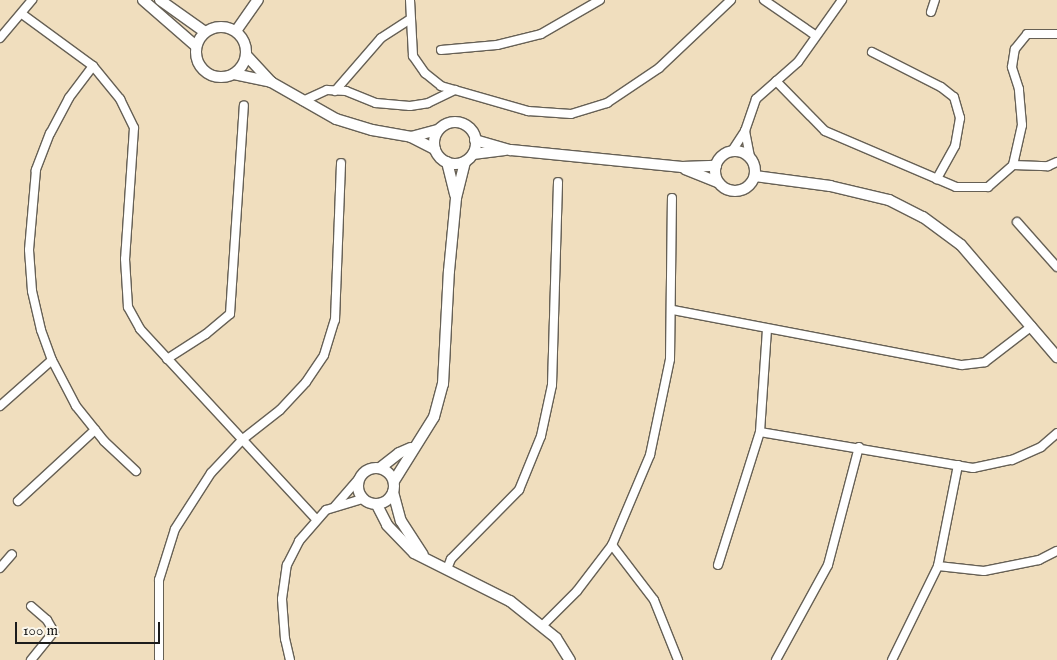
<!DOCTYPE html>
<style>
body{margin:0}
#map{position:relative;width:1057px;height:660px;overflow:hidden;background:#f0debe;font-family:"IM FELL English",serif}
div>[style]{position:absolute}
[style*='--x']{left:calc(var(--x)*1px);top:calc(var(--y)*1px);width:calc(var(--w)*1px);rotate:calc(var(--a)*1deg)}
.roads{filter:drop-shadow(1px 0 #666055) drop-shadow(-1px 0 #666055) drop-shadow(0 1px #666055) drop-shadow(0 -1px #666055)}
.minor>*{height:8px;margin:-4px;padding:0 4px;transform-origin:4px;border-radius:4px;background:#fff}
.tertiary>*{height:10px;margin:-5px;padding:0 5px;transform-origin:5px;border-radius:5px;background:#fff}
.tertiary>.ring{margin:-5px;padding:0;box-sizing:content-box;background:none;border:10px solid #fff;border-radius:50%}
span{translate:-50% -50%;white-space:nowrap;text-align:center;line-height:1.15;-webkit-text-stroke:5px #fbf7ec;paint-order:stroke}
.scale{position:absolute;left:15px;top:622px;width:145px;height:22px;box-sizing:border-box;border:2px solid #1c1c1c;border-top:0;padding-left:6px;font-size:15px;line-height:18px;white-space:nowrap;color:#1c1c1c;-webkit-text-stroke:4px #fbf7ec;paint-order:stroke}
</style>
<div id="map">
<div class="roads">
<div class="minor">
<div style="--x:410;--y:0;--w:56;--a:86.9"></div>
<div style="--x:413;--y:56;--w:21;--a:55"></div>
<div style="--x:425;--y:73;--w:21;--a:39"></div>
<div style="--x:441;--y:86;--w:91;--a:16"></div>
<div style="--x:528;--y:111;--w:43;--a:4"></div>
<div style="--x:571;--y:114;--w:38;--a:-17"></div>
<div style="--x:607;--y:103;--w:63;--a:-33.9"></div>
<div style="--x:659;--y:68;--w:99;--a:-43.4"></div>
<div style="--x:764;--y:0;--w:62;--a:34.5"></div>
<div style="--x:931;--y:12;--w:13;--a:-72"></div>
<div style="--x:22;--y:14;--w:88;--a:36.2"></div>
<div style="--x:93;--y:66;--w:43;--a:50.7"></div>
<div style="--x:120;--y:99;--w:32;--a:64"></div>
<div style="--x:134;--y:128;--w:131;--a:93.9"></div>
<div style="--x:125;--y:259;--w:48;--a:86.4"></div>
<div style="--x:128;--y:307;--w:25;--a:61"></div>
<div style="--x:140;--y:329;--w:259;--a:47.2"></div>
<div style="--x:0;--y:38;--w:50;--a:-49.9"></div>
<div style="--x:441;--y:50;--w:56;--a:-5.1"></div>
<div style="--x:497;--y:45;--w:45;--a:-14"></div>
<div style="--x:541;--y:34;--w:68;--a:-30"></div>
<div style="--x:872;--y:52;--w:77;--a:26.9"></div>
<div style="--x:941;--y:87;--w:16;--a:38"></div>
<div style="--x:954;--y:97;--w:22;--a:74"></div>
<div style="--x:960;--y:118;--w:28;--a:100"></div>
<div style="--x:955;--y:146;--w:38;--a:119"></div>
<div style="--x:93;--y:66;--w:40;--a:127"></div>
<div style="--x:69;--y:98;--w:40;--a:118"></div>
<div style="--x:50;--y:133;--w:40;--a:111"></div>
<div style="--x:36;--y:170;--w:80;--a:95"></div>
<div style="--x:29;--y:250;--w:41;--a:85.8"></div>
<div style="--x:32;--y:291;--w:40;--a:77"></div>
<div style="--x:41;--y:330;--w:32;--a:70"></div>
<div style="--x:52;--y:360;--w:52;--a:62.4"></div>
<div style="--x:76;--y:406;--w:45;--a:51.3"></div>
<div style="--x:104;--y:441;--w:44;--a:43.2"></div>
<div style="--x:776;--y:81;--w:70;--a:45.6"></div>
<div style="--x:825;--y:131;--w:142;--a:23.1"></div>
<div style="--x:956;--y:187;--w:32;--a:0"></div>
<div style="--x:988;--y:187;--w:33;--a:-41"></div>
<div style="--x:1013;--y:165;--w:35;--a:2"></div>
<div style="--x:1048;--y:166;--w:10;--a:-24"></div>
<div style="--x:335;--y:91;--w:70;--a:-49"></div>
<div style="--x:381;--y:38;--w:33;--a:-33"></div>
<div style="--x:303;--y:101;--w:26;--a:-25"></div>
<div style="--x:327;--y:90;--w:19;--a:3"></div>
<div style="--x:346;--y:91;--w:32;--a:22"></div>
<div style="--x:376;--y:103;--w:34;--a:5"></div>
<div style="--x:410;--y:106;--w:18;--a:-9"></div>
<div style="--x:428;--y:103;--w:30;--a:-26"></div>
<div style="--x:745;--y:131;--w:26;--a:79"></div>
<div style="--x:732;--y:151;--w:24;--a:-57"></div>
<div style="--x:745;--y:131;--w:34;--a:-71"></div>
<div style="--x:756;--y:99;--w:56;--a:-41.4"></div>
<div style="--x:798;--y:62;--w:76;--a:-54.6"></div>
<div style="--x:1013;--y:165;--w:41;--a:-77.3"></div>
<div style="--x:1022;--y:125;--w:36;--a:-95"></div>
<div style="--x:1019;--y:89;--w:23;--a:-108"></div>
<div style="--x:1012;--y:67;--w:18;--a:-81"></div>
<div style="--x:1015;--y:49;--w:19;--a:-51"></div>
<div style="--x:1027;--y:34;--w:30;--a:0"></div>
<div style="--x:1017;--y:222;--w:60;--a:48.4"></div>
<div style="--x:673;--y:310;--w:294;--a:10.8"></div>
<div style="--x:962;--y:365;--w:23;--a:-7"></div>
<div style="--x:985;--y:362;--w:59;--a:-37.5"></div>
<div style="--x:167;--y:359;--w:46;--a:-32.7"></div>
<div style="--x:206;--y:334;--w:31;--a:-40"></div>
<div style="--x:230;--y:314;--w:209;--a:-86.2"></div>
<div style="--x:0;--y:406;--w:69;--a:-41.5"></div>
<div style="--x:760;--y:432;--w:216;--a:9.6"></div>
<div style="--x:973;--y:468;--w:40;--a:-12"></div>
<div style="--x:1012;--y:460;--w:32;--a:-24"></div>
<div style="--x:1041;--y:447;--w:21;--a:-41"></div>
<div style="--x:18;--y:501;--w:105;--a:-42.7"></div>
<div style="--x:335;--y:506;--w:35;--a:-49"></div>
<div style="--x:612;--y:545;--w:69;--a:52.6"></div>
<div style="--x:654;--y:600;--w:65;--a:68.2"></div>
<div style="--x:718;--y:565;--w:139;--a:-72.5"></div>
<div style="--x:760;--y:432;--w:103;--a:-86.1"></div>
<div style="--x:938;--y:566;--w:46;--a:6.2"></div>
<div style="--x:984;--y:571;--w:56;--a:-11.3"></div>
<div style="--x:1039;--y:560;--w:20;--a:-27"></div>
<div style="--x:0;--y:568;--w:18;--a:-49"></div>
<div style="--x:447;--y:569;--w:11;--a:-68"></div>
<div style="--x:451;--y:559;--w:97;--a:-45.4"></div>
<div style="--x:519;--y:490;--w:58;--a:-67.8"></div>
<div style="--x:541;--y:436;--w:52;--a:-77.8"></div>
<div style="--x:552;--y:385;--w:203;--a:-88.3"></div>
<div style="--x:543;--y:625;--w:48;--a:-45"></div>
<div style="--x:577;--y:591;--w:58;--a:-52.7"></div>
<div style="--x:612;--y:545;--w:98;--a:-67.1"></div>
<div style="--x:650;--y:455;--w:98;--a:-78.2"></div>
<div style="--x:670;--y:359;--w:161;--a:-89.3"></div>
<div style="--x:159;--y:659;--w:79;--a:-90"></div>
<div style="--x:159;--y:580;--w:53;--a:-72.6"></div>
<div style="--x:175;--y:529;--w:67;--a:-57.3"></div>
<div style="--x:211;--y:473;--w:47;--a:-46.7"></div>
<div style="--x:243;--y:439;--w:47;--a:-38.1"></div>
<div style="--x:280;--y:410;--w:38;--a:-47"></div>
<div style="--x:306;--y:382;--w:32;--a:-56"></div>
<div style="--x:324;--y:355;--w:37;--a:-73"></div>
<div style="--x:335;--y:320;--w:157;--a:-87.8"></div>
<div style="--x:31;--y:660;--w:36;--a:-51"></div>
<div style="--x:54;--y:632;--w:14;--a:-120"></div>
<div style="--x:47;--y:620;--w:21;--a:-139"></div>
<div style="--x:290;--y:660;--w:22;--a:-103"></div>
<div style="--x:285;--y:639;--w:40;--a:-94.3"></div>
<div style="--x:282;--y:599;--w:34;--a:-82"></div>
<div style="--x:287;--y:565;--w:27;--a:-63"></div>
<div style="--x:299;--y:541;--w:41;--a:-48.9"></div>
<div style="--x:326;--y:510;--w:39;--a:-17"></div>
<div style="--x:776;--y:660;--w:108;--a:-61.3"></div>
<div style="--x:828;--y:565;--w:122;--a:-75.3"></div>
<div style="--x:892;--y:660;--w:105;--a:-63.9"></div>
<div style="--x:938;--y:566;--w:103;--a:-78.8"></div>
</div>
<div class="tertiary">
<div style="--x:143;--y:0;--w:70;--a:41"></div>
<div style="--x:160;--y:0;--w:55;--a:35.4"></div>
<div class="ring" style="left:196px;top:27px;width:40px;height:40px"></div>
<div style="--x:236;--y:31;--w:38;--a:-55"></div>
<div style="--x:246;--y:55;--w:37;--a:47"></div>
<div style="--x:234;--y:74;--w:38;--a:12"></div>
<div style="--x:271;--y:82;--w:75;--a:29.6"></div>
<div style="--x:336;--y:119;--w:38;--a:17"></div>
<div style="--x:372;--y:130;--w:40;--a:10"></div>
<div style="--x:411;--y:137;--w:27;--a:27"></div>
<div class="ring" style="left:434px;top:122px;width:32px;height:32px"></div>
<div style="--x:411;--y:137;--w:28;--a:-15"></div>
<div style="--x:475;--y:140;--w:37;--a:16"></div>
<div style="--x:511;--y:150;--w:172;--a:5.7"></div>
<div style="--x:682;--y:167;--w:34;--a:-2"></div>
<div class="ring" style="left:715px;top:151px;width:30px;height:30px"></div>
<div style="--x:473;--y:154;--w:32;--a:-7"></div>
<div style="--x:447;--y:162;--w:34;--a:76"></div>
<div style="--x:685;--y:169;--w:35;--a:22"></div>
<div style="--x:755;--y:176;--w:76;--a:7.6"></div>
<div style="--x:830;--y:186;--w:61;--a:13.3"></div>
<div style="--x:889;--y:200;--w:38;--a:27"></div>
<div style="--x:923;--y:217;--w:47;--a:36.4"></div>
<div style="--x:961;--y:245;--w:148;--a:49.4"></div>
<div class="ring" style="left:358px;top:468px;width:26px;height:26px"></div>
<div style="--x:380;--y:468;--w:24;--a:-38"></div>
<div style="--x:399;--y:453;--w:13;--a:-23"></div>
<div style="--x:394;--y:481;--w:75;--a:-58"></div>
<div style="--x:434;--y:417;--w:34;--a:-75"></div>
<div style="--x:443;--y:384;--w:113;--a:-87"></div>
<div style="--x:449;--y:271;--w:73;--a:-84.5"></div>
<div style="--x:456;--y:198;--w:37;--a:-76"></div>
<div style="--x:393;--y:492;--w:30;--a:75"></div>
<div style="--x:401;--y:521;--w:40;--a:57.1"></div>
<div style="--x:377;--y:505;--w:22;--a:63"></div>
<div style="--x:387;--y:525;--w:39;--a:46"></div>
<div style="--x:414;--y:553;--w:107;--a:26.6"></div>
<div style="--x:510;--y:601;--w:59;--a:38.8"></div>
<div style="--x:556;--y:638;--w:26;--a:58"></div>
</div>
</div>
<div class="scale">100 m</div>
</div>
